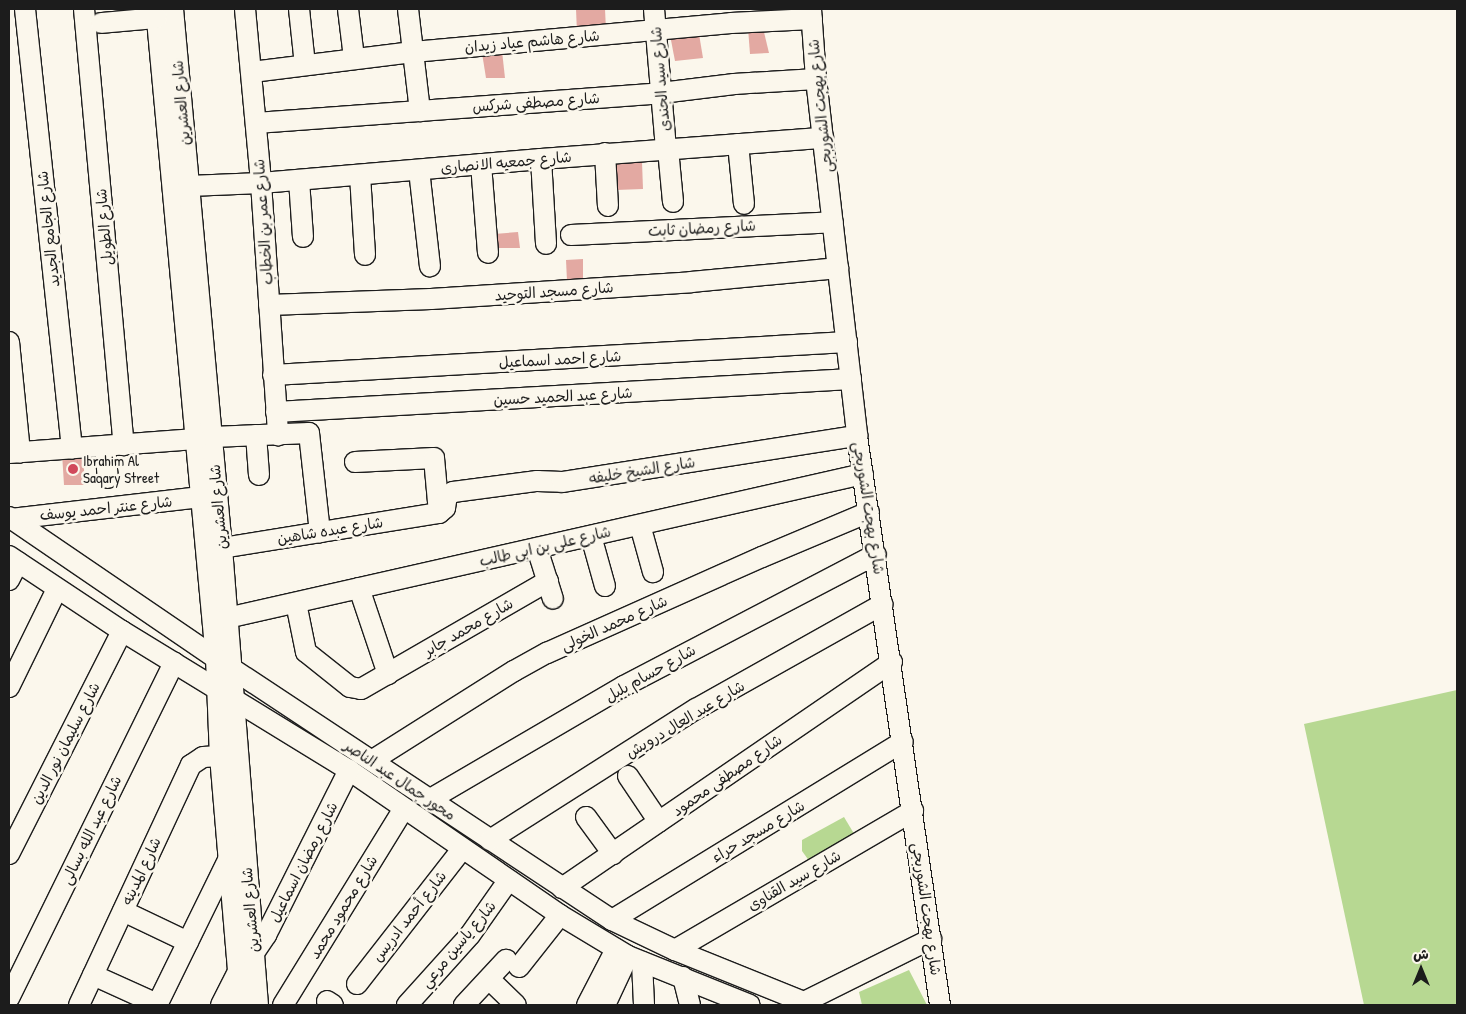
<!DOCTYPE html>
<meta charset="utf-8">
<style>
body{margin:0}
#map{position:relative;width:1466px;height:1014px;overflow:hidden;background:#fbf7ec;font-family:"Patrick Hand","Playpen Sans Arabic",sans-serif}
div>[style]{position:absolute}
[style*='--x']{left:calc(var(--x)*1px);top:calc(var(--y)*1px);width:calc(var(--w)*1px);rotate:calc(var(--a)*1deg)}
.green>*{inset:0;background:#b7d892}
.building>*{inset:0;background:#e3a9a2}
.roads{filter:drop-shadow(1px 0 #1c1c1c) drop-shadow(-1px 0 #1c1c1c) drop-shadow(0 1px #1c1c1c) drop-shadow(0 -1px #1c1c1c)}
.minor>*{height:20px;margin:-10px;padding:0 10px;transform-origin:10px;border-radius:10px;background:#fbf7ec}
.dots>*{width:14px;height:14px;translate:-50% -50%;box-sizing:border-box;border:2px solid #fbf7ec;border-radius:50%}
span{translate:-50% -50%;white-space:nowrap;text-align:center;line-height:1.15;-webkit-text-stroke:5px #fbf7ec;paint-order:stroke}
.street-label{font-size:15px;color:#1c1c1c}
.poi-label{font-size:15px;color:#1c1c1c}
.left{translate:0 -50%;text-align:left}
.frame{position:absolute;inset:0;border:10px solid #1c1c1c;pointer-events:none}
.north{position:absolute;left:1396px;top:944px;width:50px;height:50px;-webkit-text-stroke:4px #fbf7ec;paint-order:stroke;rotate:0deg;font-size:14px;font-weight:700;line-height:20px;text-align:center;color:#1c1c1c}
.north::after{content:'';display:block;margin:auto;width:18px;height:22px;background:#1c1c1c;clip-path:polygon(50% 0,100% 100%,50% 72%,0 100%)}
</style>
<div id="map">
<div class="green">
<div style="clip-path:polygon(1457px 690px,1457px 1005px,1364px 1005px,1304px 724px)"></div>
<div style="clip-path:polygon(844px 817px,856px 837px,815px 869px,802px 851px,802px 840px)"></div>
<div style="clip-path:polygon(909px 970px,927px 1005px,862px 1005px,859px 992px)"></div>
</div>
<div class="building">
<div style="clip-path:polygon(576px 9px,605px 9px,606px 30px,577px 33px)"></div>
<div style="clip-path:polygon(748px 28px,763px 28px,769px 53px,750px 54px)"></div>
<div style="clip-path:polygon(699px 34px,703px 58px,675px 61px,670px 35px)"></div>
<div style="clip-path:polygon(502px 51px,505px 78px,486px 78px,482px 53px)"></div>
<div style="clip-path:polygon(615px 162px,642px 162px,643px 189px,616px 190px)"></div>
<div style="clip-path:polygon(518px 232px,520px 248px,495px 248px,494px 234px)"></div>
<div style="clip-path:polygon(583px 259px,583px 280px,567px 281px,566px 260px)"></div>
<div style="clip-path:polygon(83px 452px,85px 485px,64px 485px,62px 453px)"></div>
</div>
<div class="roads">
<div class="minor">
<div style="--x:25;--y:9;--w:442;--a:83.9"></div>
<div style="--x:84;--y:9;--w:438;--a:84.8"></div>
<div style="--x:156;--y:9;--w:652;--a:84.72"></div>
<div style="--x:216;--y:658;--w:98;--a:87.7"></div>
<div style="--x:220;--y:756;--w:250;--a:85.2"></div>
<div style="--x:173;--y:9;--w:541;--a:84.81"></div>
<div style="--x:222;--y:548;--w:458;--a:85.5"></div>
<div style="--x:245;--y:9;--w:175;--a:84.7"></div>
<div style="--x:261;--y:183;--w:253;--a:86.1"></div>
<div style="--x:299;--y:9;--w:56;--a:83.9"></div>
<div style="--x:348;--y:9;--w:49;--a:83"></div>
<div style="--x:408;--y:9;--w:103;--a:83.3"></div>
<div style="--x:654;--y:9;--w:141;--a:85.1"></div>
<div style="--x:811;--y:9;--w:70;--a:85.9"></div>
<div style="--x:816;--y:79;--w:359;--a:83.4"></div>
<div style="--x:857;--y:436;--w:575;--a:81.7"></div>
<div style="--x:101;--y:23;--w:56;--a:-5.1"></div>
<div style="--x:252;--y:72;--w:162;--a:-7.1"></div>
<div style="--x:413;--y:52;--w:319;--a:-5.2"></div>
<div style="--x:731;--y:23;--w:81;--a:-2.8"></div>
<div style="--x:256;--y:123;--w:406;--a:-4.2"></div>
<div style="--x:661;--y:93;--w:74;--a:-7"></div>
<div style="--x:734;--y:84;--w:82;--a:-3.5"></div>
<div style="--x:738;--y:144;--w:60;--a:84.3"></div>
<div style="--x:668;--y:149;--w:53;--a:84.6"></div>
<div style="--x:605;--y:153;--w:53;--a:86.8"></div>
<div style="--x:541;--y:159;--w:85;--a:86.6"></div>
<div style="--x:481;--y:164;--w:89;--a:85.5"></div>
<div style="--x:419;--y:170;--w:97;--a:83.5"></div>
<div style="--x:360;--y:175;--w:80;--a:86.4"></div>
<div style="--x:299;--y:180;--w:57;--a:86"></div>
<div style="--x:189;--y:186;--w:72;--a:-2.4"></div>
<div style="--x:261;--y:183;--w:281;--a:-4.9"></div>
<div style="--x:541;--y:159;--w:283;--a:-4.3"></div>
<div style="--x:571;--y:235;--w:262;--a:-2.8"></div>
<div style="--x:269;--y:305;--w:162;--a:-2.1"></div>
<div style="--x:431;--y:299;--w:261;--a:-3.7"></div>
<div style="--x:691;--y:282;--w:148;--a:-5.4"></div>
<div style="--x:9;--y:342;--w:111;--a:84.3"></div>
<div style="--x:273;--y:375;--w:575;--a:-3.29"></div>
<div style="--x:276;--y:412;--w:576;--a:-3.28"></div>
<div style="--x:256;--y:435;--w:40;--a:85.7"></div>
<div style="--x:212;--y:437;--w:97;--a:-2.4"></div>
<div style="--x:309;--y:433;--w:100;--a:83.7"></div>
<div style="--x:105;--y:446;--w:32;--a:85"></div>
<div style="--x:9;--y:453;--w:187;--a:-4.3"></div>
<div style="--x:355;--y:462;--w:79;--a:-2.9"></div>
<div style="--x:434;--y:458;--w:55;--a:84.8"></div>
<div style="--x:9;--y:517;--w:250;--a:34.3"></div>
<div style="--x:216;--y:658;--w:475;--a:33.5"></div>
<div style="--x:612;--y:920;--w:70;--a:25.5"></div>
<div style="--x:675;--y:950;--w:147;--a:22"></div>
<div style="--x:11;--y:519;--w:191;--a:-6.6"></div>
<div style="--x:640;--y:525;--w:49;--a:74.5"></div>
<div style="--x:591;--y:536;--w:52;--a:74.4"></div>
<div style="--x:222;--y:548;--w:220;--a:-9.2"></div>
<div style="--x:439;--y:513;--w:8;--a:-40"></div>
<div style="--x:445;--y:508;--w:12;--a:-81"></div>
<div style="--x:447;--y:496;--w:7;--a:-34"></div>
<div style="--x:453;--y:492;--w:85;--a:-7.5"></div>
<div style="--x:537;--y:481;--w:25;--a:2"></div>
<div style="--x:562;--y:482;--w:299;--a:-8.9"></div>
<div style="--x:537;--y:548;--w:53;--a:72.6"></div>
<div style="--x:9;--y:556;--w:136;--a:33.6"></div>
<div style="--x:122;--y:631;--w:266;--a:31.5"></div>
<div style="--x:349;--y:770;--w:256;--a:34.5"></div>
<div style="--x:560;--y:915;--w:79;--a:31.1"></div>
<div style="--x:628;--y:956;--w:131;--a:21.9"></div>
<div style="--x:9;--y:580;--w:20;--a:-63"></div>
<div style="--x:359;--y:588;--w:91;--a:71.4"></div>
<div style="--x:296;--y:603;--w:50;--a:78.5"></div>
<div style="--x:306;--y:652;--w:56;--a:38.5"></div>
<div style="--x:350;--y:687;--w:11;--a:10"></div>
<div style="--x:361;--y:689;--w:216;--a:-30"></div>
<div style="--x:227;--y:618;--w:652;--a:-12.76"></div>
<div style="--x:9;--y:687;--w:109;--a:-63.9"></div>
<div style="--x:373;--y:760;--w:167;--a:-32.3"></div>
<div style="--x:514;--y:671;--w:38;--a:-29"></div>
<div style="--x:547;--y:653;--w:235;--a:-24.1"></div>
<div style="--x:762;--y:557;--w:116;--a:-22.8"></div>
<div style="--x:628;--y:776;--w:55;--a:56"></div>
<div style="--x:429;--y:800;--w:226;--a:-30.3"></div>
<div style="--x:624;--y:686;--w:284;--a:-27.6"></div>
<div style="--x:586;--y:817;--w:46;--a:53.9"></div>
<div style="--x:490;--y:840;--w:244;--a:-32.5"></div>
<div style="--x:696;--y:709;--w:214;--a:-29.3"></div>
<div style="--x:9;--y:854;--w:250;--a:-63.1"></div>
<div style="--x:562;--y:888;--w:400;--a:-34.4"></div>
<div style="--x:123;--y:911;--w:72;--a:25.5"></div>
<div style="--x:612;--y:920;--w:341;--a:-31.5"></div>
<div style="--x:675;--y:950;--w:276;--a:-30.3"></div>
<div style="--x:254;--y:953;--w:22;--a:-56"></div>
<div style="--x:266;--y:935;--w:185;--a:-63.3"></div>
<div style="--x:642;--y:962;--w:43;--a:87.3"></div>
<div style="--x:519;--y:967;--w:66;--a:-51.7"></div>
<div style="--x:93;--y:975;--w:70;--a:24.4"></div>
<div style="--x:683;--y:977;--w:29;--a:76"></div>
<div style="--x:489;--y:979;--w:37;--a:44"></div>
<div style="--x:357;--y:984;--w:171;--a:-52.1"></div>
<div style="--x:9;--y:998;--w:374;--a:-63.8"></div>
<div style="--x:327;--y:1001;--w:7;--a:34"></div>
<div style="--x:804;--y:1002;--w:142;--a:-26.4"></div>
<div style="--x:79;--y:1005;--w:265;--a:-65"></div>
<div style="--x:191;--y:765;--w:14;--a:-34"></div>
<div style="--x:203;--y:757;--w:17;--a:-3"></div>
<div style="--x:157;--y:1005;--w:161;--a:-63.9"></div>
<div style="--x:221;--y:1005;--w:38;--a:-63"></div>
<div style="--x:283;--y:1005;--w:231;--a:-58.4"></div>
<div style="--x:407;--y:1005;--w:94;--a:-48"></div>
<div style="--x:470;--y:935;--w:66;--a:-54.9"></div>
<div style="--x:464;--y:1005;--w:62;--a:-47"></div>
<div style="--x:587;--y:1005;--w:63;--a:-62.6"></div>
<div style="--x:605;--y:1005;--w:54;--a:-64.9"></div>
</div>
</div>
<div class="dots">
<div style="left:73px;top:469px;background:#d1495b"></div>
</div>
<div class="street-label">
<span style="left:532px;top:41px;rotate:-5deg">شارع هاشم عياد زيدان</span>
<span style="left:660px;top:79px;rotate:-95deg">شارع سيد الجندى</span>
<span style="left:536px;top:102px;rotate:-4deg">شارع مصطفى شركس</span>
<span style="left:181px;top:103px;rotate:-95deg">شارع العشرين</span>
<span style="left:820px;top:106px;rotate:-96deg">شارع بهجت الشوربجى</span>
<span style="left:506px;top:162px;rotate:-5deg">شارع جمعيه الانصارى</span>
<span style="left:263px;top:222px;rotate:-94deg">شارع عمر بن الخطاب</span>
<span style="left:104px;top:227px;rotate:-95deg">شارع الطويل</span>
<span style="left:702px;top:228px;rotate:-3deg">شارع رمضان ثابت</span>
<span style="left:48px;top:229px;rotate:-96deg">شارع الجامع الجديد</span>
<span style="left:554px;top:291px;rotate:-4deg">شارع مسجد التوحيد</span>
<span style="left:560px;top:359px;rotate:-3deg">شارع احمد اسماعيل</span>
<span style="left:563px;top:396px;rotate:-3deg">شارع عبد الحميد حسين</span>
<span style="left:642px;top:470px;rotate:-9deg">شارع الشيخ خليفه</span>
<span style="left:218px;top:507px;rotate:-95deg">شارع العشرين</span>
<span style="left:106px;top:508px;rotate:-6deg">شارع عنتر احمد يوسف</span>
<span style="left:869px;top:508px;rotate:81deg">شارع بهجت الشوربجى</span>
<span style="left:330px;top:530px;rotate:-9deg">شارع عبده شاهين</span>
<span style="left:545px;top:546px;rotate:-13deg">شارع على بن ابى طالب</span>
<span style="left:614px;top:623px;rotate:-24deg">شارع محمد الخولى</span>
<span style="left:468px;top:627px;rotate:-30deg">شارع محمد جابر</span>
<span style="left:650px;top:673px;rotate:-29deg">شارع حسام بلبل</span>
<span style="left:685px;top:719px;rotate:-31deg">شارع عبد العال درويش</span>
<span style="left:65px;top:743px;rotate:-63deg">شارع سليمان نور الدين</span>
<span style="left:727px;top:775px;rotate:-35deg">شارع مصطفى محمود</span>
<span style="left:400px;top:780px;rotate:34deg">محور جمال عبد الناصر</span>
<span style="left:91px;top:830px;rotate:-64deg">شارع عبد الله بسالى</span>
<span style="left:758px;top:831px;rotate:-31deg">شارع مسجد حراء</span>
<span style="left:303px;top:862px;rotate:-63deg">شارع رمضان اسماعيل</span>
<span style="left:141px;top:871px;rotate:-65deg">شارع المدينه</span>
<span style="left:794px;top:880px;rotate:-30deg">شارع سيد القناوى</span>
<span style="left:343px;top:907px;rotate:-59deg">شارع محمود محمد</span>
<span style="left:927px;top:909px;rotate:82deg">شارع بهجت الشوربجى</span>
<span style="left:250px;top:910px;rotate:-95deg">شارع العشرين</span>
<span style="left:409px;top:916px;rotate:-52deg">شارع أحمد ادريس</span>
<span style="left:458px;top:944px;rotate:-50deg">شارع ياسين مرعي</span>
</div>
<div class="poi-label">
<span class="left" style="left:83px;top:469px">Ibrahim Al<br>Saqary Street</span>
</div>
<div class="frame"></div>
<div class="north">ش</div>
</div>
